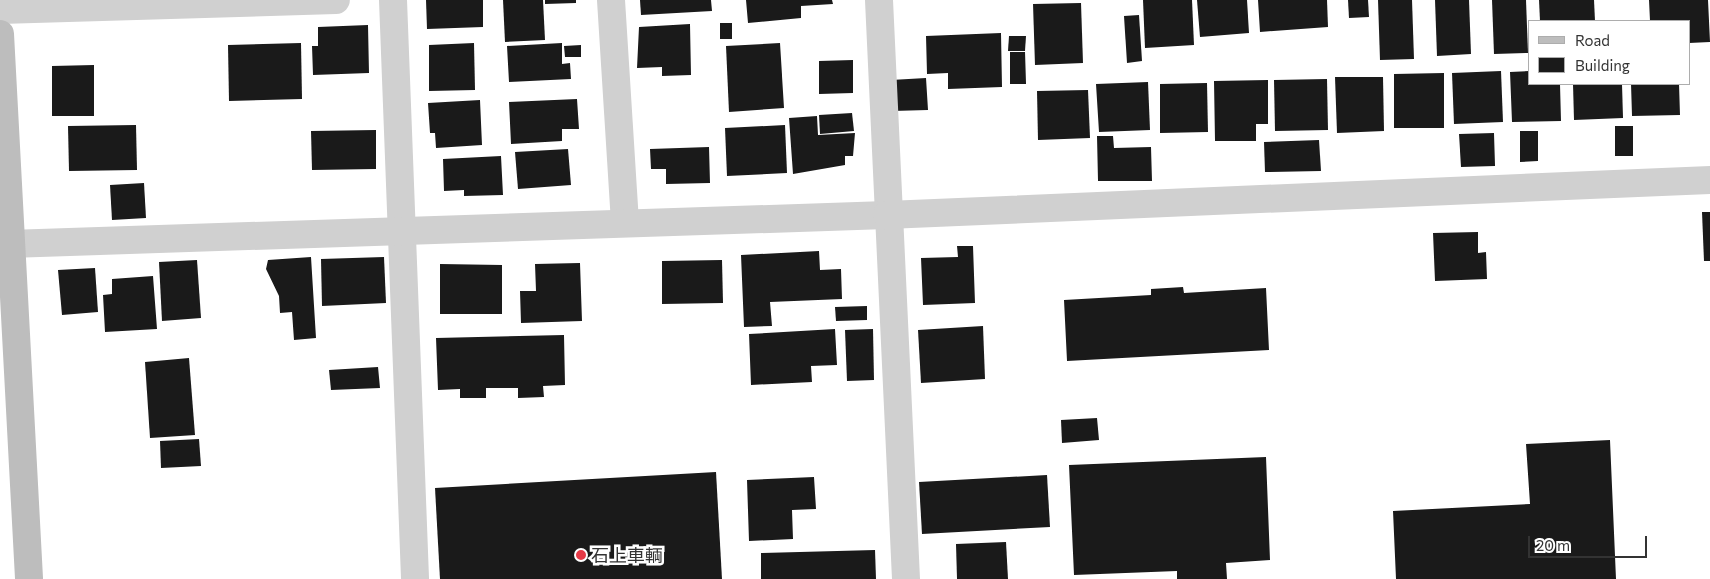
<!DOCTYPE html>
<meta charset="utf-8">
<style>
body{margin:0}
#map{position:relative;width:1710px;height:579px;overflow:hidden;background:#fff;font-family:Commissioner,"Noto Sans JP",sans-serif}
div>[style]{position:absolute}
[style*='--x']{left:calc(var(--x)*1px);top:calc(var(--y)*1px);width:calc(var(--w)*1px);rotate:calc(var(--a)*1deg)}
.building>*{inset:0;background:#1a1a1a}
.street>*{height:28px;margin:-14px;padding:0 14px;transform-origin:14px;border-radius:14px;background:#d0d0d0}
.secondary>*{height:28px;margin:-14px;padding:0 14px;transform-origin:14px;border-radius:14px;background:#bdbdbd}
.dots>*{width:14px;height:14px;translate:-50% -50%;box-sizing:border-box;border:2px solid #fff;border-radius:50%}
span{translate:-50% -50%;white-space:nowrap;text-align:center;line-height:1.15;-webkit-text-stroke:5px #fff;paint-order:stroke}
.poi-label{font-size:18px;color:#333}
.left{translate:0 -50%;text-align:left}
.legend{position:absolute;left:1528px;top:20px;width:162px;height:65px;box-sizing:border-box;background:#fff;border:1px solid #adadad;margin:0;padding:6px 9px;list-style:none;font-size:15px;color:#333}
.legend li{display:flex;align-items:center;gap:10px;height:25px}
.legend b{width:25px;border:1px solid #adadad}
.scale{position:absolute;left:1528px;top:536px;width:119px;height:22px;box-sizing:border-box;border:2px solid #333;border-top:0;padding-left:6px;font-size:15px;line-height:18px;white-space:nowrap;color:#333;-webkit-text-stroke:4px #fff;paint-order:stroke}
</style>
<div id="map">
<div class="building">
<div style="clip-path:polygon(426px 0,483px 0,483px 27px,427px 29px)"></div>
<div style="clip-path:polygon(503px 0,543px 0,545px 40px,505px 42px)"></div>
<div style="clip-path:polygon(545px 0,576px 0,576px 3px,545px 4px)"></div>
<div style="clip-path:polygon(640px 0,711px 0,712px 11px,641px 15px)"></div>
<div style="clip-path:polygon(746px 0,832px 0,833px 4px,801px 6px,801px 18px,748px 23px)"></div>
<div style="clip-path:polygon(1143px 0,1192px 0,1194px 45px,1145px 48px)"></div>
<div style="clip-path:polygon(1197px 0,1247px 0,1249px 33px,1200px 37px)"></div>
<div style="clip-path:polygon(1258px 0,1327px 0,1328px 27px,1260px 32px)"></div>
<div style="clip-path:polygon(1348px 0,1368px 0,1369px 17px,1349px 18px)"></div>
<div style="clip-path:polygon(1378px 0,1412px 0,1414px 59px,1380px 60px)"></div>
<div style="clip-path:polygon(1435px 0,1469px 0,1471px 54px,1437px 56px)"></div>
<div style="clip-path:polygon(1492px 0,1526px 0,1528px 53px,1494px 54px)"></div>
<div style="clip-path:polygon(1539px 0,1594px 0,1595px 21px,1540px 21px)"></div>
<div style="clip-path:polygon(1649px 0,1708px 0,1710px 42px,1689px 43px,1689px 21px,1650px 21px)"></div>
<div style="clip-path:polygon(1081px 3px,1083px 63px,1035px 65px,1033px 4px)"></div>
<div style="clip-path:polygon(1139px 15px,1142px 61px,1127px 63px,1124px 16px)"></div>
<div style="clip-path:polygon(720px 23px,732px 23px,732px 39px,720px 39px)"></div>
<div style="clip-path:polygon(690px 24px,691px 75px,662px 76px,662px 67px,637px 68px,639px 27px)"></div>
<div style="clip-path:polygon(368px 25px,369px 73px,313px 75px,312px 46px,318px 46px,318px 27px)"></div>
<div style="clip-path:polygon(1001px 33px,1002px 87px,948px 89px,948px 73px,927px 74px,926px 36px)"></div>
<div style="clip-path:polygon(1009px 36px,1026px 36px,1025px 51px,1008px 51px)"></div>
<div style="clip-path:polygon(301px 43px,302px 99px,229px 101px,228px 45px)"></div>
<div style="clip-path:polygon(474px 43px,475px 90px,429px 91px,429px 45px)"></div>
<div style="clip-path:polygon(562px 43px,562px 64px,570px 63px,571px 79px,509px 82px,507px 46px)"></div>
<div style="clip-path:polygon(780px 43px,784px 108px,729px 112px,726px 46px)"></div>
<div style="clip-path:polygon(581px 45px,581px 57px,565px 57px,564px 46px)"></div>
<div style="clip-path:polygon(1010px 52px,1025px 52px,1026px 84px,1010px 84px)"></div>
<div style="clip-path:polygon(853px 60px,853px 93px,819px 94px,819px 61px)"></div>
<div style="clip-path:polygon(94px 65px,94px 116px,52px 116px,52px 66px)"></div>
<div style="clip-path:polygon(1501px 71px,1503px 122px,1454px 124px,1452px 73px)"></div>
<div style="clip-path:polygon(1529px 71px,1529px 84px,1560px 84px,1561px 121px,1512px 122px,1510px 72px)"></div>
<div style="clip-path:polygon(1444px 73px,1444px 128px,1394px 128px,1394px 74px)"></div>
<div style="clip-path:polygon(1335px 77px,1383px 77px,1384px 131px,1337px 133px)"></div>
<div style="clip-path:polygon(926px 78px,928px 110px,892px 111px,891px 80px)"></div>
<div style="clip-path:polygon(1327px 79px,1328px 130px,1275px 131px,1274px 80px)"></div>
<div style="clip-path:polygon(1268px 80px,1268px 124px,1256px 124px,1256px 141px,1215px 141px,1214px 81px)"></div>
<div style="clip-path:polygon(1148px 82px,1150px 130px,1099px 132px,1096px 84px)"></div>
<div style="clip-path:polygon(1207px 83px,1208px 132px,1160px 133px,1160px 84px)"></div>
<div style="clip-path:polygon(1573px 84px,1622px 84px,1623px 118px,1574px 120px)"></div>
<div style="clip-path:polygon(1631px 84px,1679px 84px,1680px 115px,1632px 116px)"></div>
<div style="clip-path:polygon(1088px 90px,1090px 138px,1038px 140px,1037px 91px)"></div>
<div style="clip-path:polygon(577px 99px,579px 129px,562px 129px,562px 141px,511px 144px,509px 102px)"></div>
<div style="clip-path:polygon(480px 100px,482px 145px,436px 148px,435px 133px,430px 133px,428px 103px)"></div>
<div style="clip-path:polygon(852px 113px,854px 131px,820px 134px,819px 115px)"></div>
<div style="clip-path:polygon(817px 116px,818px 135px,855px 133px,853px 156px,845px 156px,845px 165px,793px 174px,789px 118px)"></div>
<div style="clip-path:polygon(136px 125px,137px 170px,69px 171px,68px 126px)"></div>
<div style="clip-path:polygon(785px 125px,787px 173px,727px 176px,725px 128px)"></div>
<div style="clip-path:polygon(1615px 126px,1633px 126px,1633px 156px,1615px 156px)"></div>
<div style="clip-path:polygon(376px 130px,376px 169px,312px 170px,311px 131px)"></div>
<div style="clip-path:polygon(1520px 131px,1538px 131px,1538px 161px,1520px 162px)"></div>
<div style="clip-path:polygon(1494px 133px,1495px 166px,1461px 167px,1459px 134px)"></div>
<div style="clip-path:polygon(1097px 136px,1113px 136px,1114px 148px,1151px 147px,1152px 181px,1098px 181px)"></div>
<div style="clip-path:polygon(1319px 140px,1321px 171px,1265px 172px,1264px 142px)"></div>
<div style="clip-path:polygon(709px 147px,710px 183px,666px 184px,666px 169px,651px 169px,650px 149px)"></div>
<div style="clip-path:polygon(568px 149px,571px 185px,518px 189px,515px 152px)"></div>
<div style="clip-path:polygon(501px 156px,503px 195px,464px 196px,464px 190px,444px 191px,443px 159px)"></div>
<div style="clip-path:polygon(144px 183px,146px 218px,112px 220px,110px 185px)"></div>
<div style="clip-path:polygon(1702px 212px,1710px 212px,1710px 261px,1704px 261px)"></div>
<div style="clip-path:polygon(1478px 232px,1478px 253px,1486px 252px,1487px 279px,1435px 281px,1433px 233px)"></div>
<div style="clip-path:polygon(957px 246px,973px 246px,975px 303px,923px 305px,921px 258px,958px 257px)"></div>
<div style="clip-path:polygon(819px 251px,820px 270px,841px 269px,842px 299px,770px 302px,772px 326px,744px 327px,741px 255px)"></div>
<div style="clip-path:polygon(311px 257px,316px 338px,294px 340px,292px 312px,280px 313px,279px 296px,266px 269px,268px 260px)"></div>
<div style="clip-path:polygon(384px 257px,386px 303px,322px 306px,321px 259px)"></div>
<div style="clip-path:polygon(197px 260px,201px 318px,162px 321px,159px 262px)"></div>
<div style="clip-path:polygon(722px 260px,723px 303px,662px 304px,662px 261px)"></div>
<div style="clip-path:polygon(580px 263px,582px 321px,521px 323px,520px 291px,536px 291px,535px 264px)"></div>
<div style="clip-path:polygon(440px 264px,502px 265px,502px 314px,440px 314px)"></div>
<div style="clip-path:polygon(95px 268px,98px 312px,62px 315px,58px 270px)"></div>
<div style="clip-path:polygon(153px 276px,157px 329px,105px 332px,103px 295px,112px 294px,112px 279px)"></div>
<div style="clip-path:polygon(1183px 287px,1184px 293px,1266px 288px,1269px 350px,1067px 361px,1064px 300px,1151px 295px,1151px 289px)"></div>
<div style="clip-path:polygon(867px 306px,867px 320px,836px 321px,835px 307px)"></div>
<div style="clip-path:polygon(983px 326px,985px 379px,921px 383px,918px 330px)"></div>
<div style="clip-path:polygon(835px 329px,837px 365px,811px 366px,812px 382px,751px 385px,749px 334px)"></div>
<div style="clip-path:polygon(873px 329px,874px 380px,847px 381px,845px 330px)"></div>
<div style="clip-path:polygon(564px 335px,565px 385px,543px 386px,544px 397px,518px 398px,518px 388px,486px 388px,486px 398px,460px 398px,460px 389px,438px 390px,436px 338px)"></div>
<div style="clip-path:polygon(189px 358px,195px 435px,150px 438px,145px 362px)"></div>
<div style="clip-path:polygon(378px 367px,380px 388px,331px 390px,329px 370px)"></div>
<div style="clip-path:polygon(1097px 418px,1099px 440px,1062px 443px,1061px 420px)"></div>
<div style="clip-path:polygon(199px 439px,201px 466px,161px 468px,160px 441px)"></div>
<div style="clip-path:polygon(1610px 440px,1616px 579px,1396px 579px,1393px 511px,1530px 504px,1526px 444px)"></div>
<div style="clip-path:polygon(1266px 457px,1270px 560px,1226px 563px,1227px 579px,1177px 579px,1177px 571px,1074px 575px,1069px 465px)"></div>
<div style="clip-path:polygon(716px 472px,722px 579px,440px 579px,435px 488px)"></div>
<div style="clip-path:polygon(1047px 475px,1050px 527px,922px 534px,919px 482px)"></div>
<div style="clip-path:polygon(814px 477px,816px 509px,792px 510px,793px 539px,749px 541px,747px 480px)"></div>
<div style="clip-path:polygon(1006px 542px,1008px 579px,957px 579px,956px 544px)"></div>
<div style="clip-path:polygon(875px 550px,876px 579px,761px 579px,761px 553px)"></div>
</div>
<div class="street">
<div style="--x:393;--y:0;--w:579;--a:87.82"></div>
<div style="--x:611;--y:0;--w:222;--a:86.4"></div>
<div style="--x:879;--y:0;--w:580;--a:87.33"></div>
<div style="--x:0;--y:10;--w:336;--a:-1.7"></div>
<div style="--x:9;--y:244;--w:878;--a:-1.89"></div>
<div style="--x:887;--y:215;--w:824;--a:-2.44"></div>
</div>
<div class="secondary">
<div style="--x:0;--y:34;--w:546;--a:86.95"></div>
</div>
<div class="dots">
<div style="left:581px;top:555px;background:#e63946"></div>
</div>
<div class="poi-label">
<span class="left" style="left:591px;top:555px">石上車輌</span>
</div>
<ul class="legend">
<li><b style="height:6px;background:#bdbdbd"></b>Road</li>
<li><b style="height:14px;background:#1a1a1a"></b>Building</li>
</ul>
<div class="scale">20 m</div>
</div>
